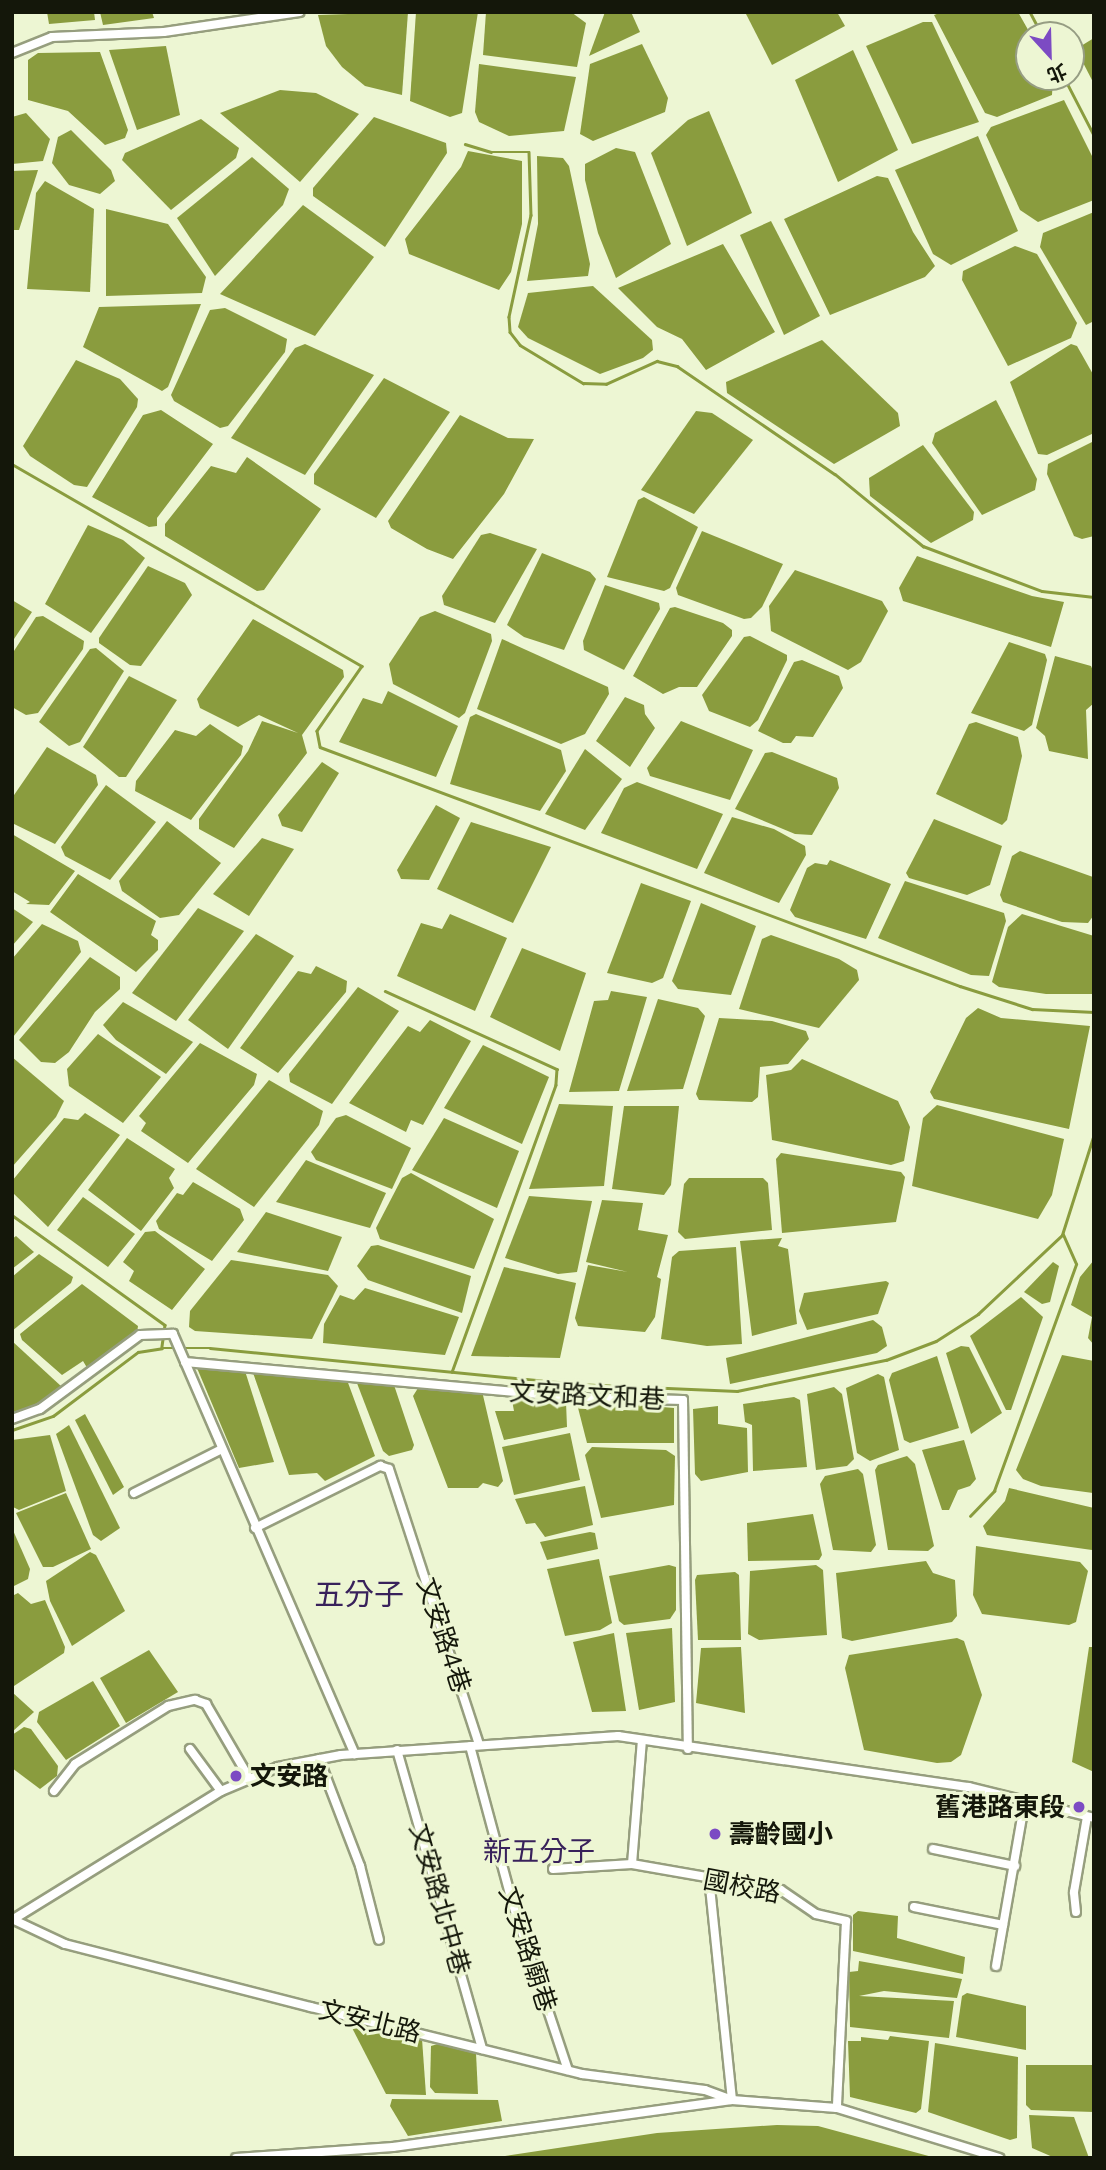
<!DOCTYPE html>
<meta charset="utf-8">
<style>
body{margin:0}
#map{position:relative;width:1106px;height:2170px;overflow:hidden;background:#edf6d3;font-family:Mulish,"Noto Sans TC",sans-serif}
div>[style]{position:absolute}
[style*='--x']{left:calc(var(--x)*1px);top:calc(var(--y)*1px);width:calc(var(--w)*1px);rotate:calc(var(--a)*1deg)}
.water>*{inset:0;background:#8a9c3e}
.stream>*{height:2.5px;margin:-1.25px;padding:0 1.25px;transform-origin:1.25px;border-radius:1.25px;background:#8a9c3e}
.roads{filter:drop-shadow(2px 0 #969e7e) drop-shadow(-2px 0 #969e7e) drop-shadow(0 2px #969e7e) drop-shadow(0 -2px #969e7e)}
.minor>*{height:8px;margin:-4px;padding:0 4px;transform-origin:4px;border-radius:4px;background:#fff}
.dots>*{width:19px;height:19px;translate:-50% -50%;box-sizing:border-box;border:4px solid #edf6d3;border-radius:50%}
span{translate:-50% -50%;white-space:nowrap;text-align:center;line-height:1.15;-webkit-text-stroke:6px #edf6d3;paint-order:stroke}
.street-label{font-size:26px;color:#14170a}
.poi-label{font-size:26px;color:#14170a;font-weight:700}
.left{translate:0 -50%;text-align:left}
.right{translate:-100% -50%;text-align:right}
.neighbourhood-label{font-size:28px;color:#38215b}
.quarter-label{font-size:30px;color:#38215b}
.frame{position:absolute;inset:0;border:14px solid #14170a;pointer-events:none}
.north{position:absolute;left:1015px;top:21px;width:70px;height:70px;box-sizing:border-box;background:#edf6d3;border:2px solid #969d83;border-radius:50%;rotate:158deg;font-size:19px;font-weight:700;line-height:28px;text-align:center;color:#14170a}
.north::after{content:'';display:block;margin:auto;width:24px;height:32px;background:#7c4bc3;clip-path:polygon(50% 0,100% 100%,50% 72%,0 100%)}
</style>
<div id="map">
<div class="water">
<div style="clip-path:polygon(47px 12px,94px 12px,95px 20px,49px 24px)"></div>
<div style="clip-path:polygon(100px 12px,152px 12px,154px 18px,103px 25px)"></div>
<div style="clip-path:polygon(408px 12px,402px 95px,365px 86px,342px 67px,326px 46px,318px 15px)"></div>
<div style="clip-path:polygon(416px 12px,478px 12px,462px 113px,450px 117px,410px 101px)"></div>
<div style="clip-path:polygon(486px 12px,571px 12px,586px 23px,577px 67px,483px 55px)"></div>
<div style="clip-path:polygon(605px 12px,631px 12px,640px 32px,589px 56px)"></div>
<div style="clip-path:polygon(745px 12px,837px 12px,845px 26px,772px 65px)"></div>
<div style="clip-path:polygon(942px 12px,1018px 12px,1031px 35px,1029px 77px,1053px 77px,1052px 95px,997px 117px,985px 113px,934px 15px)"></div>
<div style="clip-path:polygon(923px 22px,932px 22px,979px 122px,912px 144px,866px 46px)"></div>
<div style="clip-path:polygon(1094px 38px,1094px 84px,1076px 49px)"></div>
<div style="clip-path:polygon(642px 44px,668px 98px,665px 112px,593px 141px,580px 134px,590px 64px)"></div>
<div style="clip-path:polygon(166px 46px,180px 115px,137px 130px,109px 50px)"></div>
<div style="clip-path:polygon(853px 50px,898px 150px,838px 182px,795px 80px)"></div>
<div style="clip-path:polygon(100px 52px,128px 130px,125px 138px,105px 145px,68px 111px,28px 100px,28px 60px,38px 53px)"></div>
<div style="clip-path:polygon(479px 64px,576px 77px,564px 131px,509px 136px,479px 122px,475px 112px)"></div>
<div style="clip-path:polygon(280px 90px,316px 93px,359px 114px,300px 182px,220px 113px)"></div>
<div style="clip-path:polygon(1064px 100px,1094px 160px,1094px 200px,1038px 222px,1020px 210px,986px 135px,991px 127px)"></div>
<div style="clip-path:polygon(709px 111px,752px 213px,687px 246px,651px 153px,688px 120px)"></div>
<div style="clip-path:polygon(26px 113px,50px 139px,43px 161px,12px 164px,12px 117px)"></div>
<div style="clip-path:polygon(374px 117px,446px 143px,447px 153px,385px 247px,313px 196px,313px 188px)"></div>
<div style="clip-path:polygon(201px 119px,239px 148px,236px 158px,171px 210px,122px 160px,125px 153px)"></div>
<div style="clip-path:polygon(71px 130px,111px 170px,115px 181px,100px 194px,69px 185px,52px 163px,58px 137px)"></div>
<div style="clip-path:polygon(978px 136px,1018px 231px,951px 265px,933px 254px,895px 170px)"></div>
<div style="clip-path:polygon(616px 148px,635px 152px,671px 244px,616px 278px,598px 233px,585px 180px,585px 164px)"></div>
<div style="clip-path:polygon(468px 151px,522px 161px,522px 224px,511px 272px,499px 290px,409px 254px,405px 239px,461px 167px)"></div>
<div style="clip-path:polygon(537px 156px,563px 158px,569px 166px,590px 264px,588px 276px,527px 281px,538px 224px)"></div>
<div style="clip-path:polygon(252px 157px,289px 189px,283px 205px,215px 276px,177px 218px)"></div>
<div style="clip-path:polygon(38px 170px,19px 230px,12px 230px,12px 171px)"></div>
<div style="clip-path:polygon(877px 176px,888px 178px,913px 232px,935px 266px,925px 277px,830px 315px,784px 219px)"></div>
<div style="clip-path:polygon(45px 181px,94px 209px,90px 292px,27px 289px,36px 193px)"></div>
<div style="clip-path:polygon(303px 205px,374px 257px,315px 336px,220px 294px)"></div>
<div style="clip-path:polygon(106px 209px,168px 224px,206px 277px,202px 293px,106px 296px)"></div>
<div style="clip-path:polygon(1094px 212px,1094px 321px,1086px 325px,1040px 247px,1043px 233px)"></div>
<div style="clip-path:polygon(771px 221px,820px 316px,784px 335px,740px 235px)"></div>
<div style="clip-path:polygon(723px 244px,775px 332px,706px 370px,682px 339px,657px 327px,618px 288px)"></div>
<div style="clip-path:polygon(1015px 246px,1037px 254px,1077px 323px,1071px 338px,1008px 366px,962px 280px,963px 271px)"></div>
<div style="clip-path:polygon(593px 286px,652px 340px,653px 350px,643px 358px,600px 374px,528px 338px,518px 327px,528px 293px)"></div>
<div style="clip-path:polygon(201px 304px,168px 387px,162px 391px,83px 347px,99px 307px)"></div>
<div style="clip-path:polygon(225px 308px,287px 339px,285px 352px,228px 426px,220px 428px,174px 401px,171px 395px,210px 310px)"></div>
<div style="clip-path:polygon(822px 340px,898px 413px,900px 426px,834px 464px,727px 393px,726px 382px)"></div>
<div style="clip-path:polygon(305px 344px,374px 375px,305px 475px,231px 438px,295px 348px)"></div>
<div style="clip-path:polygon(1071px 344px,1077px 346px,1094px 376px,1094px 433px,1047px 455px,1038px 454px,1010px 382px)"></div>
<div style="clip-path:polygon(76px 360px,120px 379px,138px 399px,137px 407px,87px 487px,74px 485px,30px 456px,23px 446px)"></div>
<div style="clip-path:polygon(384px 378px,450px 412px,376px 518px,314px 484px,314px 474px)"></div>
<div style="clip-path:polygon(996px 400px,1037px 479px,1035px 490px,982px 515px,932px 443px,935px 433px)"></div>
<div style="clip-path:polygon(161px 410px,213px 444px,157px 518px,157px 526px,149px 527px,92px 497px,143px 415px)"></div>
<div style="clip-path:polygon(696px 411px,712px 413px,753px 440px,694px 514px,641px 490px)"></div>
<div style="clip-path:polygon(460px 415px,508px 438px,534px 439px,504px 494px,453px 559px,427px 549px,391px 528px,388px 521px)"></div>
<div style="clip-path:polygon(1094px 441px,1094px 536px,1082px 539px,1074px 536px,1047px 474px,1048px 464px)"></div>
<div style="clip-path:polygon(923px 445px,974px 512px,973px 520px,931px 543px,870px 496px,869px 478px)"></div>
<div style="clip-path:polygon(247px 457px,321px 509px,264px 590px,257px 591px,165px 536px,165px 524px,211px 466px,236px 473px)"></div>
<div style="clip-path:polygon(644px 497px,698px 527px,670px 588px,664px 591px,607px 577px,638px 500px)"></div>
<div style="clip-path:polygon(88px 525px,123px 540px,145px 558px,91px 633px,45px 604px)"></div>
<div style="clip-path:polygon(702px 531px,783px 564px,762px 607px,751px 618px,744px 619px,678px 595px,676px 588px)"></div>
<div style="clip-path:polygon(490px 533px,537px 549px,495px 623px,444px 605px,442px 596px,481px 535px)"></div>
<div style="clip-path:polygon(542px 553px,590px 572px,596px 579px,564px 650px,524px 637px,507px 625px)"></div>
<div style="clip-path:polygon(917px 556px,1032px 596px,1064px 602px,1051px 647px,903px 601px,899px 588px)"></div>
<div style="clip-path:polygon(148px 566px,185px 583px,192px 595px,141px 666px,130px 665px,99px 643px,99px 638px)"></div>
<div style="clip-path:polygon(795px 570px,882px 601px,888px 611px,861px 662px,848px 670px,771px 631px,769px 606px)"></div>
<div style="clip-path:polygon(605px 585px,659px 603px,660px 609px,624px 670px,584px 650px,583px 641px)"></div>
<div style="clip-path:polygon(12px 600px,32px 612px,12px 642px)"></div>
<div style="clip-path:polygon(675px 607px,723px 623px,732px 630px,732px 636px,697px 687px,679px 687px,663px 694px,633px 676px,670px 608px)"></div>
<div style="clip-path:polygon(435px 611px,491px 634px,492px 641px,465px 713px,459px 718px,393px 684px,389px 664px,420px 617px)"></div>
<div style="clip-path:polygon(43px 616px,84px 641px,83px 649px,38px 713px,26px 715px,12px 707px,12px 654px,36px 617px)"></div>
<div style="clip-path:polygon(253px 619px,343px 670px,344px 677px,302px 735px,307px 753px,234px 848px,199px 829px,199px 819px,248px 751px,262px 721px,298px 733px,259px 715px,238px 727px,200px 708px,197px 699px)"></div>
<div style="clip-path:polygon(750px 636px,787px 655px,787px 660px,758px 720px,750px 727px,709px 711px,702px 695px,744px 637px)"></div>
<div style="clip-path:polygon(502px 639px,608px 687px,609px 694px,585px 734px,561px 744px,477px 709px)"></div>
<div style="clip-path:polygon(1009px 642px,1045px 654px,1047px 660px,1032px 725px,1024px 731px,971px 713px)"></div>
<div style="clip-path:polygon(96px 648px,124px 671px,80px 742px,69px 746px,39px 722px,90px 649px)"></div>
<div style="clip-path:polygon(1055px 656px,1091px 666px,1094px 673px,1094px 703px,1086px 710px,1088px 759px,1049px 751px,1045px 736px,1036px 728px)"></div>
<div style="clip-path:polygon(802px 660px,839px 676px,843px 688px,813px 737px,796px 736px,791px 743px,783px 743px,758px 731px,794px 662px)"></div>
<div style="clip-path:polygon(129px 676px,177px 700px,126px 777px,119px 777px,83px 747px)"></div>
<div style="clip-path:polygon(388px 691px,458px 726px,436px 777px,339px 742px,363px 698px,382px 704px)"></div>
<div style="clip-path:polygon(625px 697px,644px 705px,645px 714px,655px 728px,630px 767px,596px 741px)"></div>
<div style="clip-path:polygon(476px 714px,561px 750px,566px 771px,540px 811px,450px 784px,470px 717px)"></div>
<div style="clip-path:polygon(681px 721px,753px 750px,730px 800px,650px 776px,647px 768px)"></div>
<div style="clip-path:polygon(976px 722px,1018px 737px,1022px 756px,1007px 820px,1002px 825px,936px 794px,969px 724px)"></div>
<div style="clip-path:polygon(210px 724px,243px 746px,241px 755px,191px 820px,135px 791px,136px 781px,175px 730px,196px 736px)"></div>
<div style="clip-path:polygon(47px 747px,96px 775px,98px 785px,55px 844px,12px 823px,12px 798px)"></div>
<div style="clip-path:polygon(585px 749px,622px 779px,585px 830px,545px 814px)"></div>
<div style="clip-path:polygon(772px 752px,837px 778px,839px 788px,812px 835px,795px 834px,735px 809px,765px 753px)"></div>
<div style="clip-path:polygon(322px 762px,339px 773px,302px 832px,282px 826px,278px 815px)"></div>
<div style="clip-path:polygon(637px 782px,723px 814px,697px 869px,601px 833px,624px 788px)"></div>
<div style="clip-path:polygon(106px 785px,156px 822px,110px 880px,65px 856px,61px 847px)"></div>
<div style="clip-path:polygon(436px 805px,460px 818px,429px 880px,401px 879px,397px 870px)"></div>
<div style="clip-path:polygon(732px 817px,774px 829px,805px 846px,806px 855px,779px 903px,704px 873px)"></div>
<div style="clip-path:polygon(934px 819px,1002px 846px,990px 885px,967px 895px,909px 878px,906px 873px)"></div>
<div style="clip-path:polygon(167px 821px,221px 863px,179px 915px,160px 918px,122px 891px,119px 881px)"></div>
<div style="clip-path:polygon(471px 822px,551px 847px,513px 923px,437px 889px)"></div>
<div style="clip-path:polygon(12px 834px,75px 871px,49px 905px,26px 904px,30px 902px,12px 891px)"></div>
<div style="clip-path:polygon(262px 838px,294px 849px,249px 916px,213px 894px)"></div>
<div style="clip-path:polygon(1020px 851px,1093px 877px,1094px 915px,1088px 923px,1062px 922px,1003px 902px,1000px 895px,1012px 856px)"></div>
<div style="clip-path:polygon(830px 860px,891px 884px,866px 939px,795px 917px,790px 910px,807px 868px,815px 863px,827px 865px)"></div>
<div style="clip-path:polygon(78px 874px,156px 921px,151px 935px,158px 940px,158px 950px,136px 972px,50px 912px)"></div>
<div style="clip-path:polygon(905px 881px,1004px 913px,1006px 921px,989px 976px,971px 975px,878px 938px)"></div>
<div style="clip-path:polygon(641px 883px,691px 901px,663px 978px,652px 983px,607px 973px)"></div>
<div style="clip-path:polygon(701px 903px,756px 926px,731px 995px,678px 989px,672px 981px)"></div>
<div style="clip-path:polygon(12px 908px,33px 922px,12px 946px)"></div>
<div style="clip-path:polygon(198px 908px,244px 931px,176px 1021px,132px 993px)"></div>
<div style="clip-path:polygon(450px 914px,507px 938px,475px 1011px,397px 976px,421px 923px,442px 929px)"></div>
<div style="clip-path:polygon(1022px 914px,1094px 936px,1094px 994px,1046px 994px,999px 987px,992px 982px,1008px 927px)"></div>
<div style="clip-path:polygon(42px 924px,78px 941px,81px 952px,13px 1037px,12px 959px)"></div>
<div style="clip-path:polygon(256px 934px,294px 956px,228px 1049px,188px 1020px)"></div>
<div style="clip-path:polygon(771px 935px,839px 959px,857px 970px,859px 980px,819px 1028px,739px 1009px,762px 939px)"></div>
<div style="clip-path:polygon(522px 948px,586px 973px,560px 1051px,490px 1017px)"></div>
<div style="clip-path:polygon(90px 957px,120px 977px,120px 989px,95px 1012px,69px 1052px,55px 1063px,41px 1062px,19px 1040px)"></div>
<div style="clip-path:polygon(316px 966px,347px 981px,346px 992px,278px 1073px,240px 1048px,298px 971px,311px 974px)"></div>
<div style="clip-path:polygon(358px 987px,399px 1011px,332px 1104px,290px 1082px,289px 1074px)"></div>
<div style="clip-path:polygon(611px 991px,647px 997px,619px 1091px,569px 1092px,594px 1001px,608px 1000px)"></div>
<div style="clip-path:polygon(658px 999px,698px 1008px,705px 1016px,683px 1089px,627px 1091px)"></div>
<div style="clip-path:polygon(123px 1002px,193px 1042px,166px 1074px,116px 1040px,103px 1025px)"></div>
<div style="clip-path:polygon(978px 1008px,1001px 1018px,1090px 1026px,1069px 1129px,934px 1099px,930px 1092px,966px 1018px)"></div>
<div style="clip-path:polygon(719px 1018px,772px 1021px,806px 1031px,809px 1039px,788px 1064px,760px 1067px,758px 1097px,752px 1102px,699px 1100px,696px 1094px)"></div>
<div style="clip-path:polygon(430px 1020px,471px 1041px,423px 1125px,411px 1120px,406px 1132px,349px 1103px,408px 1026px,420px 1032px)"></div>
<div style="clip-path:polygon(98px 1034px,161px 1077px,123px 1123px,69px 1086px,67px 1069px)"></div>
<div style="clip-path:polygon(200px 1043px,257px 1074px,254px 1085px,188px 1163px,141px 1131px,146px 1123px,139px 1116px)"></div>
<div style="clip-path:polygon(483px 1045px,549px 1077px,522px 1144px,444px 1108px)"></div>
<div style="clip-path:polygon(12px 1057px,64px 1101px,56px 1117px,12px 1167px)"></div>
<div style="clip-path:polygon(802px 1059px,898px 1101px,910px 1127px,904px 1161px,891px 1165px,772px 1140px,766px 1075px,791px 1070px)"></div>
<div style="clip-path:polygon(269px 1080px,323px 1111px,319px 1125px,254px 1207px,196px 1169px)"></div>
<div style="clip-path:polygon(559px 1104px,613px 1106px,604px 1186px,529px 1189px)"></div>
<div style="clip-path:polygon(937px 1105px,1064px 1139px,1052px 1195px,1038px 1219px,912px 1186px,923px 1118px)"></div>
<div style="clip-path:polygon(624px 1106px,679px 1106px,671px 1185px,664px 1195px,612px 1189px)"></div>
<div style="clip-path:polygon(85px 1113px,120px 1135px,48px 1227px,12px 1192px,12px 1181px,64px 1118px,78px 1120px)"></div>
<div style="clip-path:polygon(346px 1115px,411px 1148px,392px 1189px,316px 1160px,311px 1152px,336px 1118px)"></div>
<div style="clip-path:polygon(444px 1118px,519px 1151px,497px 1208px,412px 1170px)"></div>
<div style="clip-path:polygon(127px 1138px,175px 1169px,169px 1178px,174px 1188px,141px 1231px,88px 1190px)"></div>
<div style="clip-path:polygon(781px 1153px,901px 1172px,905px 1177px,896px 1222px,782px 1233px,776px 1159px)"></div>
<div style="clip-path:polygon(306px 1160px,386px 1193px,370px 1228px,276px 1202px)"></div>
<div style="clip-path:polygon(411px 1173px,494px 1219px,474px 1269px,380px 1239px,376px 1228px,402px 1178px)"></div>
<div style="clip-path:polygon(689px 1178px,763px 1178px,768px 1183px,772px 1230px,685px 1239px,678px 1232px,684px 1184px)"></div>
<div style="clip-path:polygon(193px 1182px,240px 1209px,244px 1220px,212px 1261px,159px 1229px,156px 1221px,177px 1193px,183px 1195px)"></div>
<div style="clip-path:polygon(529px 1196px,592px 1201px,577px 1272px,558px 1274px,505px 1258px)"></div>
<div style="clip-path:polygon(83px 1197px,135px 1234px,108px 1267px,57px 1230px)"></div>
<div style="clip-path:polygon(602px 1200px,643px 1203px,638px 1230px,668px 1235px,657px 1277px,661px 1279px,655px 1317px,645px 1332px,578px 1326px,575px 1318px,588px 1265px,628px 1272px,586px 1262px)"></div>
<div style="clip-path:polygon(266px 1212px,342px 1237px,328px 1271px,237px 1252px)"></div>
<div style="clip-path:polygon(155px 1231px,205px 1269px,172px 1310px,129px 1281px,134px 1271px,123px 1262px,145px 1232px)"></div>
<div style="clip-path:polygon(16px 1236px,34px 1252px,12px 1269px,12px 1239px)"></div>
<div style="clip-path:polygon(782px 1238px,778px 1246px,788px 1249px,797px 1324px,752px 1336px,740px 1241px)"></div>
<div style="clip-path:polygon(378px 1245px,471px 1276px,462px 1313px,368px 1280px,357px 1266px,371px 1246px)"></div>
<div style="clip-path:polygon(736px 1247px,742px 1344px,707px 1346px,661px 1339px,672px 1257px,679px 1251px)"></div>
<div style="clip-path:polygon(39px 1254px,73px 1277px,71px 1283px,12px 1331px,12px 1277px)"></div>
<div style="clip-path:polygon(231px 1260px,328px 1275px,338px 1286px,312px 1339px,195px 1331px,189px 1327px,190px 1311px)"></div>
<div style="clip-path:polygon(1094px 1260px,1094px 1345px,1088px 1338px,1092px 1317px,1071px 1305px,1080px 1277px)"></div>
<div style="clip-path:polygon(1053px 1262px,1059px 1266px,1050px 1302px,1042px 1304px,1024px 1292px)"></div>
<div style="clip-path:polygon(504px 1267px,576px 1283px,560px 1358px,471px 1356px)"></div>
<div style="clip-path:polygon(886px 1281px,889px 1283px,878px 1314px,807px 1330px,799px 1311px,804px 1293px)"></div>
<div style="clip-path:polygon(82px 1284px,138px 1326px,137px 1333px,89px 1371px,83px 1361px,62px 1375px,22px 1340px,20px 1334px)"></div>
<div style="clip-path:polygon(365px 1288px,459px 1317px,445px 1355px,323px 1343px,324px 1324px,340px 1295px,354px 1300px)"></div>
<div style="clip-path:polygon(1021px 1297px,1043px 1317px,1011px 1410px,1006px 1410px,970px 1336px)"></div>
<div style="clip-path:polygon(873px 1320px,882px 1327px,887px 1346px,877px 1353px,730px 1384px,726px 1358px)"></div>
<div style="clip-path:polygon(12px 1341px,62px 1387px,58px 1396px,12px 1417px)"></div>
<div style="clip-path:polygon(961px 1346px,969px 1347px,1002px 1413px,971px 1434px,946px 1353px)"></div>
<div style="clip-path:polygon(1062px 1355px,1094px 1361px,1093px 1493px,1041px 1486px,1023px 1479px,1016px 1470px)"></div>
<div style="clip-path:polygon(937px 1356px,959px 1428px,910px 1443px,904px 1440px,889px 1380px,892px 1373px)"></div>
<div style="clip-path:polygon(197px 1368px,245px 1371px,274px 1462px,239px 1468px)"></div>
<div style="clip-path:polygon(252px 1370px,347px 1380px,375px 1456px,325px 1481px,317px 1473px,289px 1475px)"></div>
<div style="clip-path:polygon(878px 1374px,884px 1377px,899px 1450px,870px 1461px,857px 1453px,846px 1388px)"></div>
<div style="clip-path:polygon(355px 1378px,394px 1385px,414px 1445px,412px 1450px,389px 1456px,383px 1451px)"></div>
<div style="clip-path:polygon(420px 1385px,482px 1391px,503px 1481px,498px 1487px,483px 1483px,478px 1488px,448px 1488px,413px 1396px)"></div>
<div style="clip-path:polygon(834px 1387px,842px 1394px,854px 1459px,847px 1466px,816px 1470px,807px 1394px)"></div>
<div style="clip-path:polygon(511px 1395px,566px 1402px,567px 1427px,504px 1440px,495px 1411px,514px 1411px)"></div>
<div style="clip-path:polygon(794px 1397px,800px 1400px,807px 1467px,753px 1471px,752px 1425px,745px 1422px,743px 1404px)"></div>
<div style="clip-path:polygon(576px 1400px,674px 1408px,674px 1443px,587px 1443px)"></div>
<div style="clip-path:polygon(718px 1406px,718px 1424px,747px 1428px,748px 1472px,701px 1481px,695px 1474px,693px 1409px)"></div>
<div style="clip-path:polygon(85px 1414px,124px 1487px,113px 1495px,75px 1420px)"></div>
<div style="clip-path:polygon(69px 1425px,120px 1528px,101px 1541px,93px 1535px,56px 1434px)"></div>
<div style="clip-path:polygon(570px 1433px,580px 1480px,514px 1495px,502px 1447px)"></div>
<div style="clip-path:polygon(50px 1435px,66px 1491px,19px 1510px,13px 1507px,12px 1440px)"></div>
<div style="clip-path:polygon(964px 1440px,976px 1479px,970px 1486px,958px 1490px,949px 1510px,942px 1510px,922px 1450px)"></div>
<div style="clip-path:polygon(592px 1447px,666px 1450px,675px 1456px,674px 1505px,601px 1518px,585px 1455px)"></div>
<div style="clip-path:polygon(907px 1456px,915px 1464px,934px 1546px,928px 1551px,888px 1550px,875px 1470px,878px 1465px)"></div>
<div style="clip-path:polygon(858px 1469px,863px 1474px,876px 1545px,871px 1552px,833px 1550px,820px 1484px,825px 1476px)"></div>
<div style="clip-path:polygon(585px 1486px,593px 1525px,545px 1537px,535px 1523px,526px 1524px,515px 1499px)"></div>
<div style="clip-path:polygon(1009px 1488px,1094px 1508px,1092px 1550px,987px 1535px,983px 1526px,1005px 1501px)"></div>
<div style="clip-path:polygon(66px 1493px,91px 1549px,53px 1567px,43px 1567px,16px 1513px)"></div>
<div style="clip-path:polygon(813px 1514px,822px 1555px,819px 1560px,748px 1561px,747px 1523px)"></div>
<div style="clip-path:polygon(12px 1528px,30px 1569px,28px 1579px,12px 1587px)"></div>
<div style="clip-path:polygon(590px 1532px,595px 1533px,598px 1549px,547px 1560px,540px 1542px)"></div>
<div style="clip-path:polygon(976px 1546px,1080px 1562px,1088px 1571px,1076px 1622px,1069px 1625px,982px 1614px,973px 1595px)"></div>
<div style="clip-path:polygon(90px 1552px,96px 1555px,125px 1611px,72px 1646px,50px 1601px,46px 1581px)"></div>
<div style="clip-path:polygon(599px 1559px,612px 1623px,600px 1630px,565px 1636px,547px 1569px)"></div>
<div style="clip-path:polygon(926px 1561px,933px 1573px,955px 1580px,957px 1616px,952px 1622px,852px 1641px,842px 1638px,836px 1573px)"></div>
<div style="clip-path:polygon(669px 1565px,676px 1567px,676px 1610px,670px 1619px,624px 1625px,619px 1621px,609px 1576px)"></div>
<div style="clip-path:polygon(816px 1565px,823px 1570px,827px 1635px,759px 1640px,748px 1634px,750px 1571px)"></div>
<div style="clip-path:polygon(735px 1572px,739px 1575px,741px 1640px,698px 1640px,695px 1580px,697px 1575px)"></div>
<div style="clip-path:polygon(18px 1593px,31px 1604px,45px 1600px,65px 1647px,64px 1653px,14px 1686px,12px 1596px)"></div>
<div style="clip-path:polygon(672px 1628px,675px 1702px,639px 1710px,626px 1633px)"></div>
<div style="clip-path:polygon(614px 1633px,626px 1711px,592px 1712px,573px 1642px)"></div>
<div style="clip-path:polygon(957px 1638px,964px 1641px,982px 1695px,961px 1755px,951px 1762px,937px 1763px,864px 1750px,845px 1668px,849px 1655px)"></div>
<div style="clip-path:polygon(741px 1647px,745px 1713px,696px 1703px,701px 1648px)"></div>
<div style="clip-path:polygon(1089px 1647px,1094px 1647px,1094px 1772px,1072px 1762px)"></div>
<div style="clip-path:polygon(149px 1650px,178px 1692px,126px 1723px,100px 1678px)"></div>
<div style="clip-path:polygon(93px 1681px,120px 1726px,66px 1760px,37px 1722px,39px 1712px)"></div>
<div style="clip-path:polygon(12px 1692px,34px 1712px,12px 1732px)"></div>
<div style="clip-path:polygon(24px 1727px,31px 1729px,58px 1766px,57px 1776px,40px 1789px,12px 1768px,12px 1735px)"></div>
<div style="clip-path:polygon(858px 1911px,898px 1916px,897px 1938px,965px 1957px,963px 1974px,853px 1951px,853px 1915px)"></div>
<div style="clip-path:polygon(859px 1961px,962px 1979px,957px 1998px,884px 1991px,859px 1996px,954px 2001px,949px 2038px,850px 2027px,849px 1972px,858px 1971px)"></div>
<div style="clip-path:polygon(967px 1993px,1026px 2006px,1026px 2050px,956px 2037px,962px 1996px)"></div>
<div style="clip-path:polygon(348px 2020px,422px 2039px,426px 2095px,386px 2094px)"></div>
<div style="clip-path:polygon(890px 2036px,929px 2041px,921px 2109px,916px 2113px,850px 2097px,848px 2041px,861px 2041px,861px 2037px,888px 2040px)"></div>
<div style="clip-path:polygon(441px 2043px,476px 2053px,478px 2094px,435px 2093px,430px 2087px,431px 2046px)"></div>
<div style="clip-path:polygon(935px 2043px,1018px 2057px,1017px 2138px,1010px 2140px,928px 2112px)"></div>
<div style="clip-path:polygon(1026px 2065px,1093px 2065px,1094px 2112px,1031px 2110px,1026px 2105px)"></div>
<div style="clip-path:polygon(392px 2099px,498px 2100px,502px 2121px,408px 2136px,390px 2106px)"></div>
<div style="clip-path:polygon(1029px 2115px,1074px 2117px,1089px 2158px,1055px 2158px,1032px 2148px)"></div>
<div style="clip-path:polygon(777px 2125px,818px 2126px,936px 2158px,492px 2158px,657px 2133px)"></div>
</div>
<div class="stream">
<div style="--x:1030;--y:12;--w:26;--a:62"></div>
<div style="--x:1064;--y:77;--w:65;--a:62.7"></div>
<div style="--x:465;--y:144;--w:27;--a:17"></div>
<div style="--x:491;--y:152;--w:38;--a:0"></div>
<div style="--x:529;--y:152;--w:63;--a:88.2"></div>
<div style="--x:531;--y:215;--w:104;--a:102.2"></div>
<div style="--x:509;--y:317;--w:15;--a:86"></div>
<div style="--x:510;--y:332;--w:16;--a:52"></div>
<div style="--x:520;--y:345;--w:74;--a:31.1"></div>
<div style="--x:583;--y:383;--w:23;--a:2"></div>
<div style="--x:606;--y:384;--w:56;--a:-24.3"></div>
<div style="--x:657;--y:361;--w:21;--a:14"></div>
<div style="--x:677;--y:366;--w:191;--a:34.4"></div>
<div style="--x:835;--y:474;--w:114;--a:39.3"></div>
<div style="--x:923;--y:546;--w:127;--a:20.7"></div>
<div style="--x:1042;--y:591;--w:52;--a:6.6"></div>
<div style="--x:12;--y:464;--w:404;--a:30"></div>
<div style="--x:362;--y:666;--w:79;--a:124.7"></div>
<div style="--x:317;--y:731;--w:16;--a:79"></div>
<div style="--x:320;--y:747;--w:683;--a:20.48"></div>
<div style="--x:960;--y:986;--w:76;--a:17.7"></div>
<div style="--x:1032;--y:1009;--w:62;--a:2.8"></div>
<div style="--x:385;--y:991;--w:189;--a:24.4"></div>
<div style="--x:557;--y:1069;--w:16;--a:94"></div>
<div style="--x:556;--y:1085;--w:305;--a:109.9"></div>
<div style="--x:12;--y:1215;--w:188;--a:35.7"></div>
<div style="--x:165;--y:1325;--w:22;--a:98"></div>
<div style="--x:12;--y:1430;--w:43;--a:-18.9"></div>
<div style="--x:53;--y:1416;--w:106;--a:-37"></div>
<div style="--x:138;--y:1352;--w:24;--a:-9"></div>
<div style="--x:162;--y:1348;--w:48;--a:0"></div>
<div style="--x:210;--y:1348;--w:367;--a:5.6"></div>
<div style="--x:575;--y:1384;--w:162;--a:2.5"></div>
<div style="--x:737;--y:1391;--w:152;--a:-11.8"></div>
<div style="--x:886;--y:1360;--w:53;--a:-20.8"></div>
<div style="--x:936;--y:1341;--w:50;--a:-32.7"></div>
<div style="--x:978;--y:1314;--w:115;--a:-43.2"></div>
<div style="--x:1062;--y:1235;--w:106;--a:-72.4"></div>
<div style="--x:970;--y:1516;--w:35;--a:-46"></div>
<div style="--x:994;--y:1491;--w:241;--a:-70.1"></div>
<div style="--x:1076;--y:1264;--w:32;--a:-114"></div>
</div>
<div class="roads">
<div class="minor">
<div style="--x:12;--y:53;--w:43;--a:-21.8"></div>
<div style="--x:52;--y:37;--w:112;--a:-2.6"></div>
<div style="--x:164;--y:32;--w:137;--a:-8.4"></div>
<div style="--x:185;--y:1362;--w:390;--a:5.2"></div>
<div style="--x:573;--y:1397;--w:110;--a:1.6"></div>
<div style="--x:683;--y:1400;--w:349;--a:89.2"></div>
<div style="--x:12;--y:1419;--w:30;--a:-20"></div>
<div style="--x:40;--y:1409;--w:124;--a:-36.5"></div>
<div style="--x:140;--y:1335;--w:33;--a:-2"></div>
<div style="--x:173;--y:1334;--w:458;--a:66.6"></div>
<div style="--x:134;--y:1493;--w:98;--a:-26.6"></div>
<div style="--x:255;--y:1528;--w:140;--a:-26.4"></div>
<div style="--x:380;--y:1466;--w:9;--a:18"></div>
<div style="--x:389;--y:1469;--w:290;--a:71.9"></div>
<div style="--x:470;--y:1746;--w:162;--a:74.9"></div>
<div style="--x:512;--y:1902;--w:177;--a:71.6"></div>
<div style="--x:190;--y:1749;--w:52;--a:53.6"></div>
<div style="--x:397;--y:1750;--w:311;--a:74.1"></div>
<div style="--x:319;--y:1759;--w:115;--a:69"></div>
<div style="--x:360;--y:1866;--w:76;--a:75.6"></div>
<div style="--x:54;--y:1791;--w:34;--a:-52"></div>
<div style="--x:75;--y:1764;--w:110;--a:-31.9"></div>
<div style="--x:168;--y:1706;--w:28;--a:-13"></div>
<div style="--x:195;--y:1700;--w:12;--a:20"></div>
<div style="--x:206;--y:1704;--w:86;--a:59.8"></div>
<div style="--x:933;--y:1849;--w:84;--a:11.7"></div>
<div style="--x:632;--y:1864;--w:124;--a:-85.4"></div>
<div style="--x:553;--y:1869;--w:79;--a:-3.6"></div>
<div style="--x:632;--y:1864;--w:151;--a:9.9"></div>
<div style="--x:781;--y:1890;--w:42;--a:34.4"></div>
<div style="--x:816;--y:1914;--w:31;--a:13"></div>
<div style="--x:846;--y:1921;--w:187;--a:92.8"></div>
<div style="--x:914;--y:1907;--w:91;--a:11.4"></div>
<div style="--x:1076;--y:1912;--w:20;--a:-96"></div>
<div style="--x:1074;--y:1892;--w:76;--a:-80.2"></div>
<div style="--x:12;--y:1920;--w:246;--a:-31.7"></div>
<div style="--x:221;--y:1791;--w:62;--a:-22.8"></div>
<div style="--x:278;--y:1767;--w:64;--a:-10.8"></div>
<div style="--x:341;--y:1755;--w:278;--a:-3.9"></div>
<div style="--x:618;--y:1736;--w:355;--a:8.3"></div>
<div style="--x:969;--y:1787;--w:129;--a:13.9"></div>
<div style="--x:14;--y:1920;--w:56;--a:25.2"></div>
<div style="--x:65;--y:1944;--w:254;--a:14.4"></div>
<div style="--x:311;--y:2007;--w:279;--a:13.9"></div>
<div style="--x:582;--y:2074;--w:124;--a:7.4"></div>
<div style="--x:705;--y:2090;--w:29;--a:20"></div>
<div style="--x:732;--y:2100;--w:223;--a:-95.9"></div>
<div style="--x:996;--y:1966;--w:169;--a:-80.1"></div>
<div style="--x:236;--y:2158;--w:157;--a:-4"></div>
<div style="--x:393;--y:2147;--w:342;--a:-7.9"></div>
<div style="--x:732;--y:2100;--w:105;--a:4.4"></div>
<div style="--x:837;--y:2108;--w:170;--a:17.1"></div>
</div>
</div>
<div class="dots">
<div style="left:236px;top:1776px;background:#7c4bc3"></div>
<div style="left:1079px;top:1807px;background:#7c4bc3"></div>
<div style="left:715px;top:1834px;background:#7c4bc3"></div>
</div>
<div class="street-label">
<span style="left:587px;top:1395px;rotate:3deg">文安路文和巷</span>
<span style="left:444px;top:1635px;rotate:72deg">文安路4巷</span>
<span style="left:742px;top:1886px;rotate:11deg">國校路</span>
<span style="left:440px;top:1899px;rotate:74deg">文安路北中巷</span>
<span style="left:528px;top:1949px;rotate:72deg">文安路廟巷</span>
<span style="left:370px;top:2021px;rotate:14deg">文安北路</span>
</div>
<div class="poi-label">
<span class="left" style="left:250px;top:1776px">文安路</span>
<span class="right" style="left:1065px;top:1807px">舊港路東段</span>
<span class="left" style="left:729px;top:1834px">壽齡國小</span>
</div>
<div class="neighbourhood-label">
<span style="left:539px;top:1851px">新五分子</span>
</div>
<div class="quarter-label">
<span style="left:359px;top:1594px">五分子</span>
</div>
<div class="frame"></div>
<div class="north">北</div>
</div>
